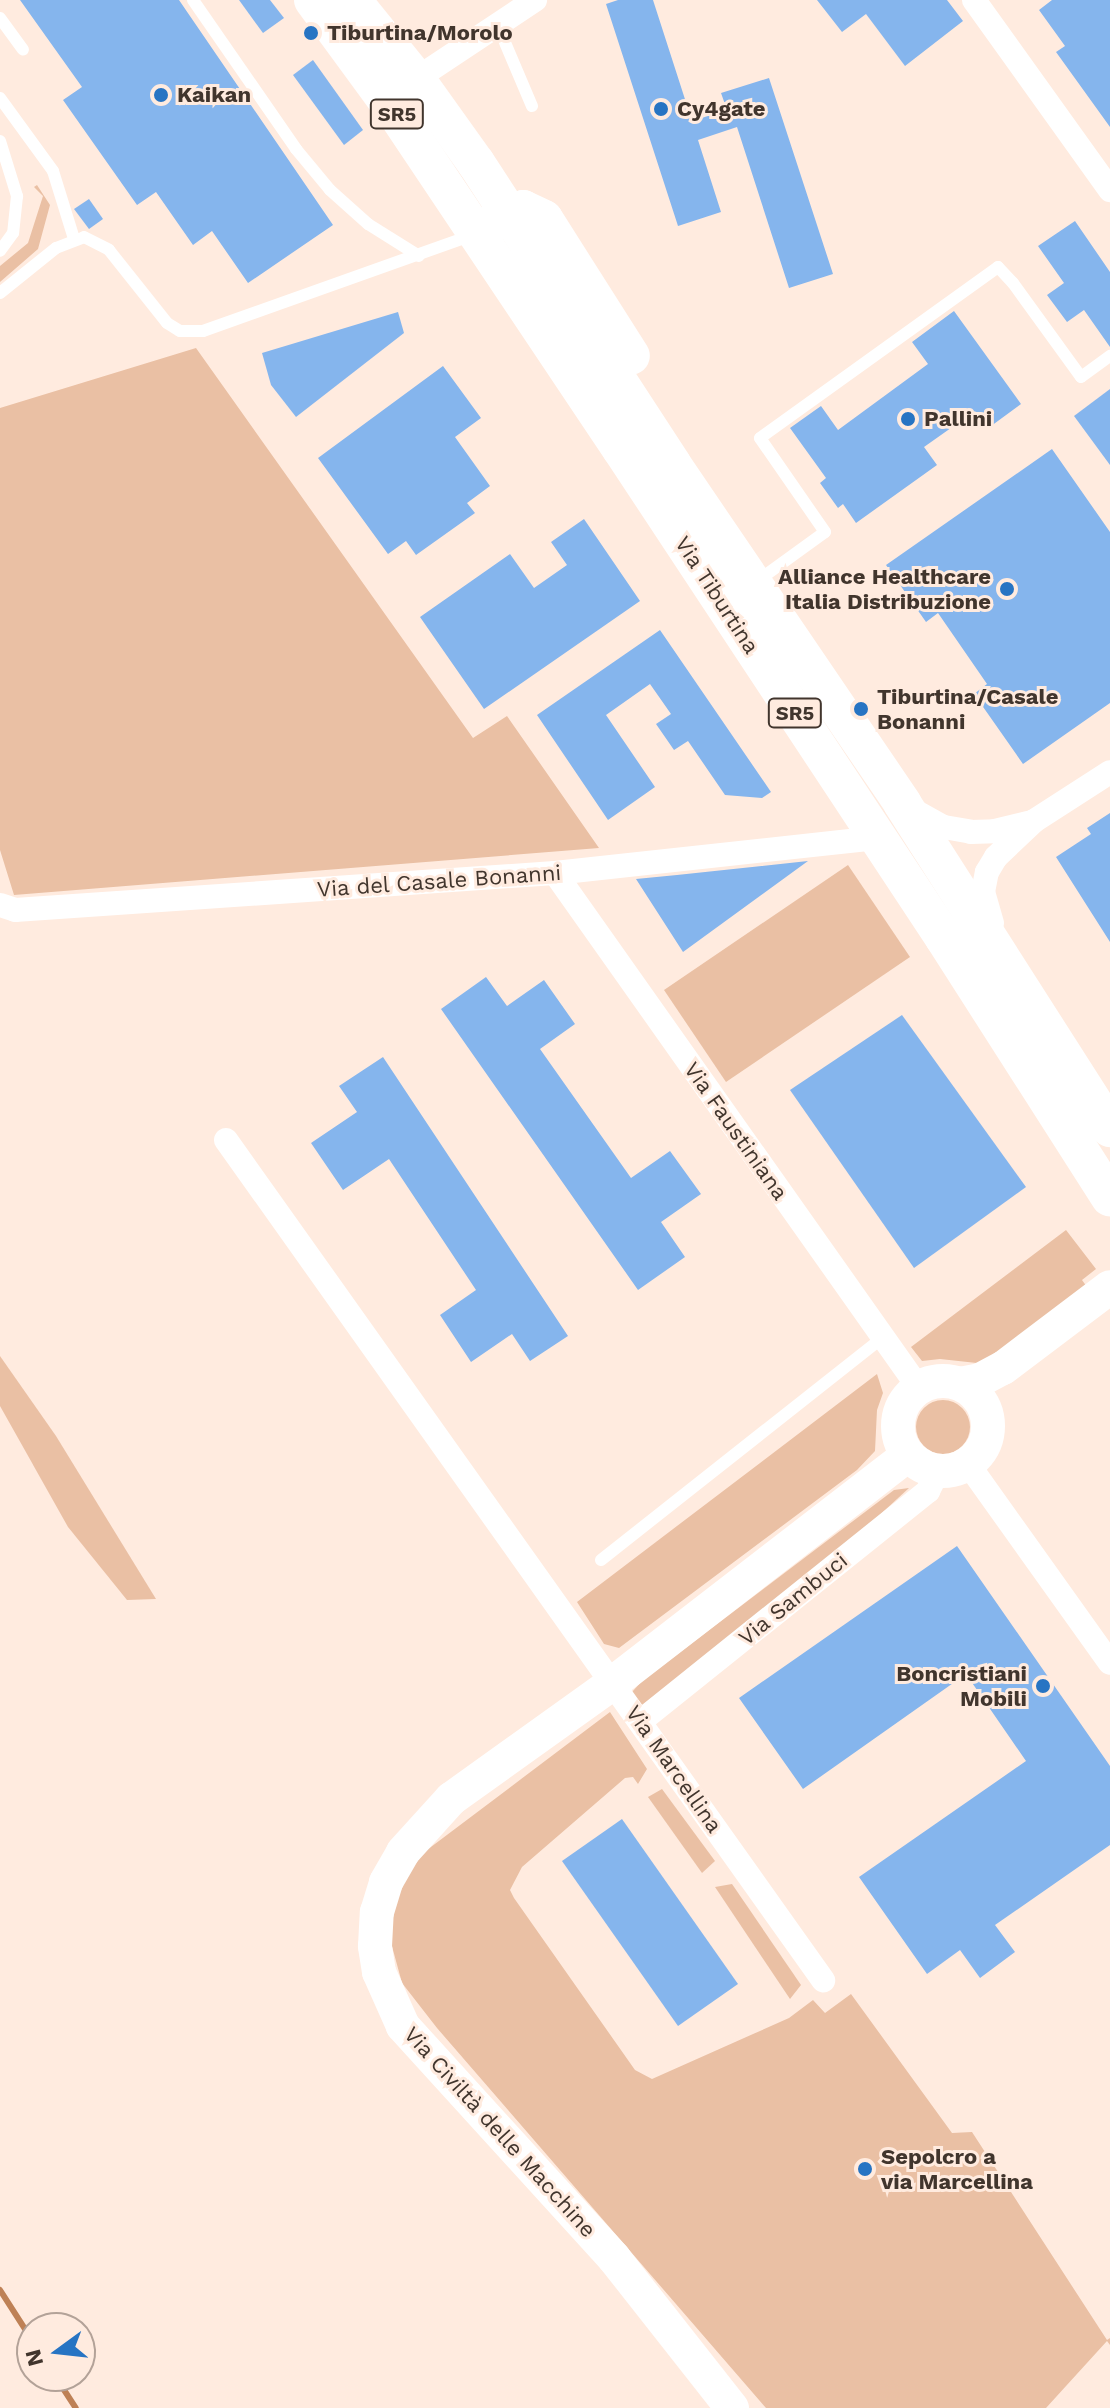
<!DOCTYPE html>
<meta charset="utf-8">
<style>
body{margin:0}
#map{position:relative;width:1110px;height:2408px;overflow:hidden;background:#ffebdf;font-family:"Work Sans",sans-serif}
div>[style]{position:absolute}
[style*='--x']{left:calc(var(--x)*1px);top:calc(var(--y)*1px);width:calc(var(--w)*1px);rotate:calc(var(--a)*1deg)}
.green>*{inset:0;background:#eac0a4}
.round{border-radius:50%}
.stream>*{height:6px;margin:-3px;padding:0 3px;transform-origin:3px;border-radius:3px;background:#be8156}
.building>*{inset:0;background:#85b5ed}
.lane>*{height:12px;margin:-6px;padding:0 6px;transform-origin:6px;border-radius:6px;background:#fff}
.street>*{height:24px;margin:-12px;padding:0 12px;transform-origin:12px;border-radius:12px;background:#fff}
.secondary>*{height:34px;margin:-17px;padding:0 17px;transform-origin:17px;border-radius:17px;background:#fff}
.secondary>.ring{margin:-17px;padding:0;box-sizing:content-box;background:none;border:34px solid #fff;border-radius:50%}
.primary>*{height:38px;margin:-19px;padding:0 19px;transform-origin:19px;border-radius:19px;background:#fff}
.dots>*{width:22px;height:22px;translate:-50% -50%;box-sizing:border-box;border:4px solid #ffebdf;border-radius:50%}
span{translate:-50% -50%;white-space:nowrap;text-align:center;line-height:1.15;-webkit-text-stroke:6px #ffebdf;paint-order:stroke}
.shield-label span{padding:2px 6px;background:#ffebdf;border:2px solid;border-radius:6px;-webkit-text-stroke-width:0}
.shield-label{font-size:20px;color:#41352d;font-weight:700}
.poi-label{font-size:22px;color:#41352d;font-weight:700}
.left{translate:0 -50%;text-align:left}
.right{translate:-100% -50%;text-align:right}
.street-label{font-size:22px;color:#41352d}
.north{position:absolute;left:16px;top:2312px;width:80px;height:80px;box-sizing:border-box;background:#ffebdf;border:2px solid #b3a298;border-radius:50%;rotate:255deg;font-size:22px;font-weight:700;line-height:32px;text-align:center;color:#41352d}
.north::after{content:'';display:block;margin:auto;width:28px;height:36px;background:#2774c3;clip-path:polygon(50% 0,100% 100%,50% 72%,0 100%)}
</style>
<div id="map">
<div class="green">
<div style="clip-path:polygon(37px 185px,50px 205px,38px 249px,0 282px,0 266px,28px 243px,43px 196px,34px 187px)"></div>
<div style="clip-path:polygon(196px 348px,473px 738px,507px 716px,599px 848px,14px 895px,0 850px,0 408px)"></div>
<div style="clip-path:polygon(848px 865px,910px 957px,726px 1082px,664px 990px)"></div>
<div style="clip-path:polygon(1066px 1230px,1096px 1269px,1082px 1280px,1087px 1287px,986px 1364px,940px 1359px,922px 1361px,911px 1347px)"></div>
<div style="clip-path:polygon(0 1356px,56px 1436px,156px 1599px,127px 1600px,68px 1527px,0 1406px)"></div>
<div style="clip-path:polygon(877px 1374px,883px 1393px,877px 1410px,875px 1451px,857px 1470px,619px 1648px,604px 1644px,577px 1602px)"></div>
<div class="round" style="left:916px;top:1400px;width:54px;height:54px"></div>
<div style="clip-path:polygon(909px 1488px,846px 1546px,640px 1707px,632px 1692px,642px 1681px,894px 1490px)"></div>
<div style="clip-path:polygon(610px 1712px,647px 1769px,638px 1784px,633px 1777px,625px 1778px,522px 1867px,510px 1890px,514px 1898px,635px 2070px,652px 2079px,789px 2018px,813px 2000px,825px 2013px,851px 1994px,952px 2133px,972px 2132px,1107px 2340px,1110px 2338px,1110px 2345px,1107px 2341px,1046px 2408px,766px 2408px,437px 2028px,402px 1983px,390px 1939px,394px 1902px,415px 1859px)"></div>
<div style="clip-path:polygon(662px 1789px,715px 1861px,702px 1873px,648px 1797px)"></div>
<div style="clip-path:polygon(732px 1884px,801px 1985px,790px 1999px,715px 1887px)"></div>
</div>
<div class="stream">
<div style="--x:0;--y:2290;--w:59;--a:57.4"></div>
<div style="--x:55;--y:2376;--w:38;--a:57"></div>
</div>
<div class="building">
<div style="clip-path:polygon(20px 0,179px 0,333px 225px,248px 283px,212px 231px,193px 245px,156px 192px,137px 205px,63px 100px,82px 87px)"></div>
<div style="clip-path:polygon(239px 0,270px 0,284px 18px,263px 33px)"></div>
<div style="clip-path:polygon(618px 0,653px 0,692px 121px,727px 110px,721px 93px,769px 78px,833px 274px,789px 288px,737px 127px,698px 140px,721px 212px,678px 226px,606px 4px)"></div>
<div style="clip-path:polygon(817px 0,947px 0,963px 21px,905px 66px,866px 14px,842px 32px)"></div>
<div style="clip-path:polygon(1052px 0,1110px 0,1110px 127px,1056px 52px,1065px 46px,1039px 10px)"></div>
<div style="clip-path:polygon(313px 60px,363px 130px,344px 145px,293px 75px)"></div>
<div style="clip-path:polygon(89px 199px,103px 219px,89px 229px,74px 209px)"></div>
<div style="clip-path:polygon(1075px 221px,1110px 272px,1110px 347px,1084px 310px,1067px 322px,1047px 295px,1064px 283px,1038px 246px)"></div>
<div style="clip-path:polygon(954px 311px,1021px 404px,987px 429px,975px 411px,924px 447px,937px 465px,856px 523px,843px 504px,838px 508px,820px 483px,826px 478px,790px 428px,821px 406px,838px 430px,928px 364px,912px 342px)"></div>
<div style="clip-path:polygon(398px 312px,404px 333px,296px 417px,271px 385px,262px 353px)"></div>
<div style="clip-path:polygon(443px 366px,481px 418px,455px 437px,490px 486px,467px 503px,475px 513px,416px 555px,406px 541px,388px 554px,318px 458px)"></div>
<div style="clip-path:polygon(1110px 389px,1110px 465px,1074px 416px)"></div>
<div style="clip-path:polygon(1052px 449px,1110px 532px,1110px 703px,1023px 764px,974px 694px,987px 684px,938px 613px,926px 622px,886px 565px)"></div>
<div style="clip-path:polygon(584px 519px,640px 601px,484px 709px,420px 617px,510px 554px,534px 588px,567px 565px,551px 542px)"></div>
<div style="clip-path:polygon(660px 630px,771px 792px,762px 798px,725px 795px,688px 741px,674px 750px,656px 724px,671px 714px,650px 684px,606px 715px,655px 787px,608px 820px,537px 715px)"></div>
<div style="clip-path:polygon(1110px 813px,1110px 942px,1056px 857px,1091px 834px,1087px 828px)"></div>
<div style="clip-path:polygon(808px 861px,683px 952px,636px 879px,677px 875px)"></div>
<div style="clip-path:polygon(486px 977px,507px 1006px,544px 980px,575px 1024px,540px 1049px,631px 1178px,670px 1151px,701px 1194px,661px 1222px,685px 1257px,638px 1290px,441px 1009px)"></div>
<div style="clip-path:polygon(902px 1015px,1026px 1187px,914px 1268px,790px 1090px)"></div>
<div style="clip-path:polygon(383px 1057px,568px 1336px,530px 1361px,512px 1334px,471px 1362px,440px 1315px,476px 1290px,389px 1159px,343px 1190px,311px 1143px,357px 1112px,339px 1086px)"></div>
<div style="clip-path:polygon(957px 1546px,1110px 1766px,1110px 1845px,995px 1925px,1015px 1952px,980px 1978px,960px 1950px,927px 1974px,859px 1877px,1026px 1761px,966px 1674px,803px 1789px,739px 1698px)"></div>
<div style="clip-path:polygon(622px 1819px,738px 1984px,678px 2026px,562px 1861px)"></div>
</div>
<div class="lane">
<div style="--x:193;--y:0;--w:181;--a:55.3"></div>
<div style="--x:296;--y:149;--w:53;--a:50.3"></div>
<div style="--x:330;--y:190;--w:51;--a:41.8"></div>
<div style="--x:368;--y:224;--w:60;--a:32.1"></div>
<div style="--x:0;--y:18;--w:39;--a:54"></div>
<div style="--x:498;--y:26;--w:87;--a:67"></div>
<div style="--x:0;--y:98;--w:90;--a:54"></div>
<div style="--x:53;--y:171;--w:71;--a:72.8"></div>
<div style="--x:0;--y:141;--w:58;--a:72.8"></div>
<div style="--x:17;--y:196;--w:37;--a:96"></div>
<div style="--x:13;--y:233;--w:22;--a:126"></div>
<div style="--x:0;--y:293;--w:72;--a:-38.8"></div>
<div style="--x:56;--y:248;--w:30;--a:-21"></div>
<div style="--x:84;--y:237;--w:28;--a:27"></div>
<div style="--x:109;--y:250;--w:93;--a:51.5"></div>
<div style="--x:167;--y:323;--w:15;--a:32"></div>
<div style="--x:180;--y:331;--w:23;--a:0"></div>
<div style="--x:203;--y:331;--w:286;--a:-19.6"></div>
<div style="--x:756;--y:582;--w:85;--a:-35.9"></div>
<div style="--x:825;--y:532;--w:114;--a:-124.7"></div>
<div style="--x:760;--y:438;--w:293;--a:-35.7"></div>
<div style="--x:998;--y:267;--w:22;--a:47"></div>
<div style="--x:1013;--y:283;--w:116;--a:54.1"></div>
<div style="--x:1081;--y:377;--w:36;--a:-36"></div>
<div style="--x:601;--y:1560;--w:358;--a:-38.3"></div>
</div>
<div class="street">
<div style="--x:974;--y:0;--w:234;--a:54.4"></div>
<div style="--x:416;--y:79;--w:143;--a:-33.6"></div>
<div style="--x:911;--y:809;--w:38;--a:29"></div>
<div style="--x:944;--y:827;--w:27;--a:10"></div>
<div style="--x:971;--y:832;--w:24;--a:-2"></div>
<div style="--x:995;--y:831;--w:34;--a:-14"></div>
<div style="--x:555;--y:873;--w:631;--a:54.75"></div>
<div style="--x:0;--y:905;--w:16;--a:18"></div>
<div style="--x:15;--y:910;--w:541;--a:-3.92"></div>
<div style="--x:555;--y:873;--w:324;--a:-6.2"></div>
<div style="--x:992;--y:923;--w:32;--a:-106"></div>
<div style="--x:983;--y:892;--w:20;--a:-79"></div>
<div style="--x:987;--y:872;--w:17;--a:-59"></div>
<div style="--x:996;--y:857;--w:52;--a:-43.5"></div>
<div style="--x:1034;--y:821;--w:90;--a:-32.8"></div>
<div style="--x:226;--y:1140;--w:1031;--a:54.6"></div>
<div style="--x:968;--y:1464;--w:244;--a:54.5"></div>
<div style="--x:641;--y:1721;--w:368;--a:-38.7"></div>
<div style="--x:928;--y:1491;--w:22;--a:-63"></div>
</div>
<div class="secondary">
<div class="ring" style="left:898px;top:1381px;width:56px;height:56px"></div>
<div style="--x:960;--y:1384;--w:20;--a:-11"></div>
<div style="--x:980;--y:1380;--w:26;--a:-28"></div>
<div style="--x:1003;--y:1368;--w:134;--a:-37.1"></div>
<div style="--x:732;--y:2408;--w:191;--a:-128.2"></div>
<div style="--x:614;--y:2258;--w:314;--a:-132.3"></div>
<div style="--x:403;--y:2026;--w:59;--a:-114"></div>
<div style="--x:379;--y:1972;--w:26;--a:-99"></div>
<div style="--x:375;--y:1946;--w:34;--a:-87"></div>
<div style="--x:377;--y:1912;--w:31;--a:-73"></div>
<div style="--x:386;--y:1882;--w:34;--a:-60"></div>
<div style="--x:403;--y:1852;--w:72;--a:-47.8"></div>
<div style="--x:451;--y:1799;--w:199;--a:-35.6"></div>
<div style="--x:613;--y:1683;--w:373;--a:-37.7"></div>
</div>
<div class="primary">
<div style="--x:313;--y:0;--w:147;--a:53.8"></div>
<div style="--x:400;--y:119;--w:397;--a:56.2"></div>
<div style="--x:621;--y:449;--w:586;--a:56.55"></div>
<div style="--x:944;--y:938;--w:308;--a:57.4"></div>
<div style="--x:352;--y:0;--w:102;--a:51"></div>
<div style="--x:416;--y:79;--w:103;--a:54.5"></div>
<div style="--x:476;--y:163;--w:359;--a:56.9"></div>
<div style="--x:672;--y:464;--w:410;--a:55.8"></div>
<div style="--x:902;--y:803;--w:386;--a:57.4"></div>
<div style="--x:494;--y:222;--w:32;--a:-24"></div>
<div style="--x:523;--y:209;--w:23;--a:25"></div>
<div style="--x:544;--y:219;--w:162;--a:57.6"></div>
</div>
<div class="dots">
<div style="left:311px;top:33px;background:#2774c3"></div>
<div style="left:161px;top:95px;background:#2774c3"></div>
<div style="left:661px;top:109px;background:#2774c3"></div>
<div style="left:908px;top:419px;background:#2774c3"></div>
<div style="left:1007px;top:589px;background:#2774c3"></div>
<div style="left:861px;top:709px;background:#2774c3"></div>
<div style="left:1043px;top:1686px;background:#2774c3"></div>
<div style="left:865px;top:2169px;background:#2774c3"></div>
</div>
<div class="shield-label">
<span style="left:397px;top:114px">SR5</span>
<span style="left:795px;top:713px">SR5</span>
</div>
<div class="poi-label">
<span class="left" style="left:327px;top:33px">Tiburtina/Morolo</span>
<span class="left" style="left:177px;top:95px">Kaikan</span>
<span class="left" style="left:677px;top:109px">Cy4gate</span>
<span class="left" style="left:924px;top:419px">Pallini</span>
<span class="right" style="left:991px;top:589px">Alliance Healthcare<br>Italia Distribuzione</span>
<span class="left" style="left:877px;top:709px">Tiburtina/Casale<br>Bonanni</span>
<span class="right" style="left:1027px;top:1686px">Boncristiani<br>Mobili</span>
<span class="left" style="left:881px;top:2169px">Sepolcro a<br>via Marcellina</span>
</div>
<div class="street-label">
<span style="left:717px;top:595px;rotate:57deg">Via Tiburtina</span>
<span style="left:439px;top:881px;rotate:-4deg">Via del Casale Bonanni</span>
<span style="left:736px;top:1131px;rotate:55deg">Via Faustiniana</span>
<span style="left:793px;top:1599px;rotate:-39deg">Via Sambuci</span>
<span style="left:674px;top:1769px;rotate:55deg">Via Marcellina</span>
<span style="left:500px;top:2132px;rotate:48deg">Via Civiltà delle Macchine</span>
</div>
<div class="north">N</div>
</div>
